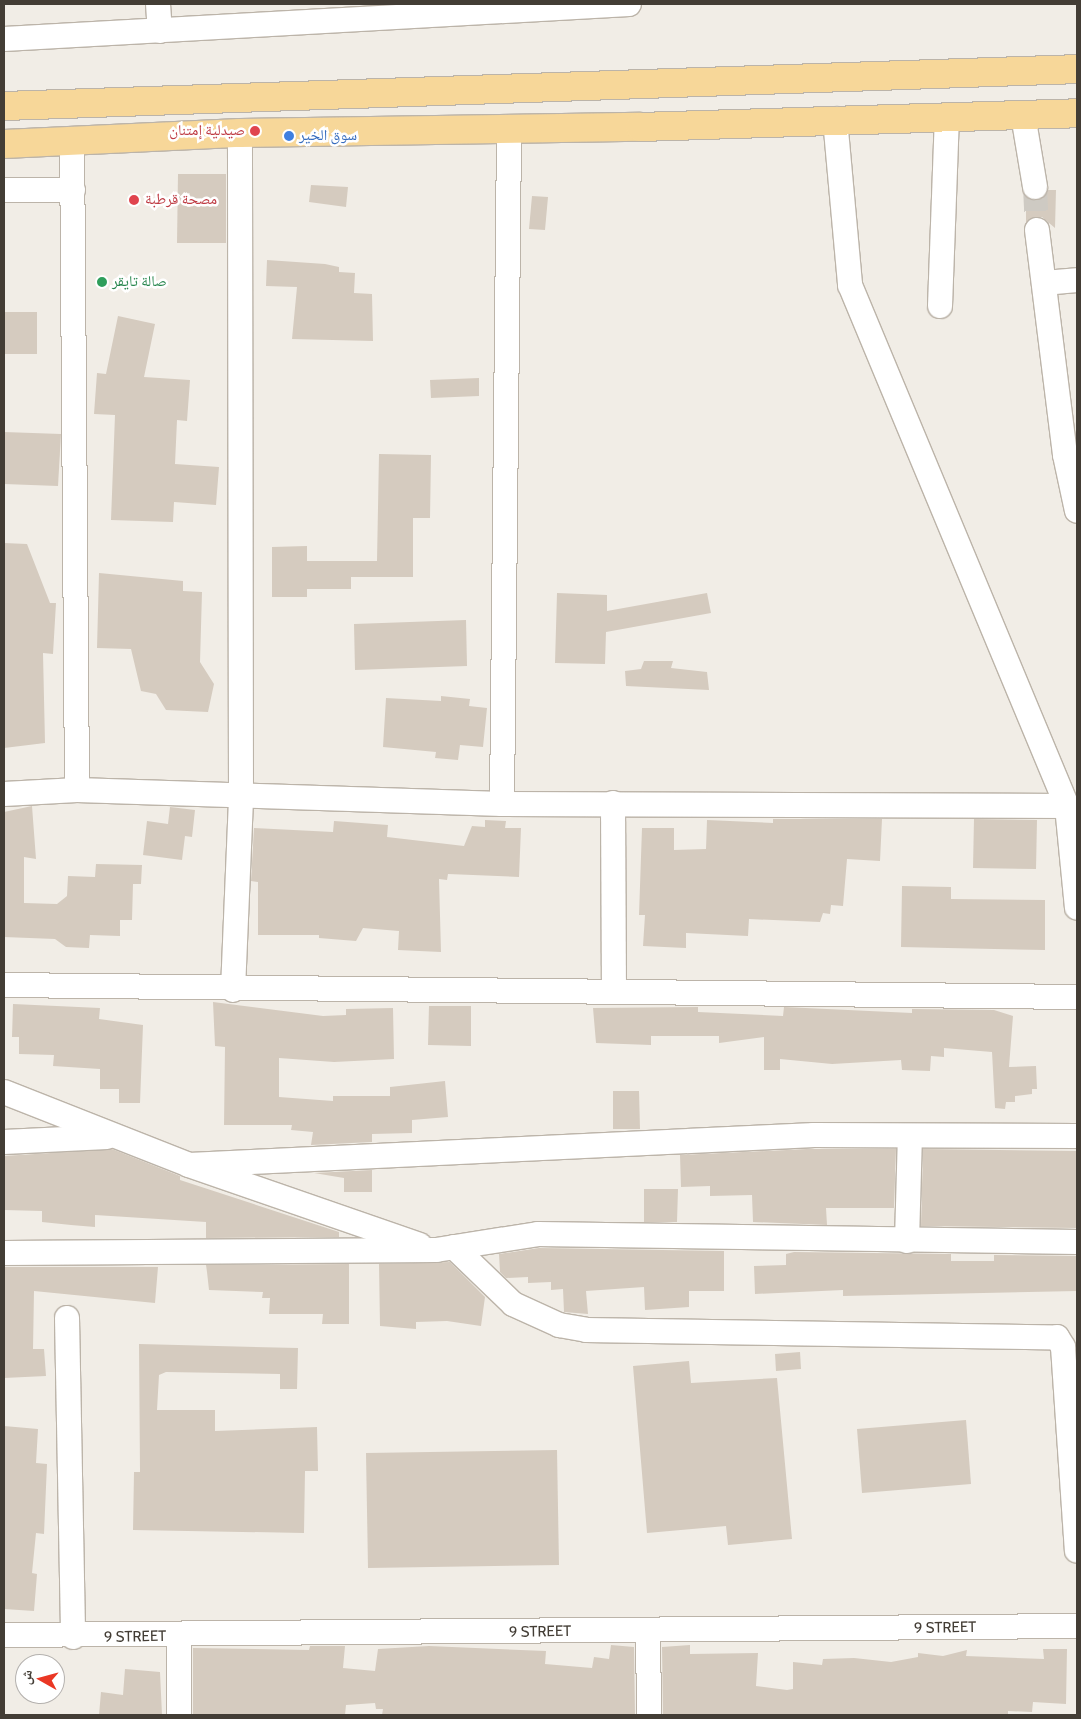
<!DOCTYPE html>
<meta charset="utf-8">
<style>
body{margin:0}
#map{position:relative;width:1081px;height:1719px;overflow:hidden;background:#f1ede6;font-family:Cabin,"Noto Naskh Arabic",sans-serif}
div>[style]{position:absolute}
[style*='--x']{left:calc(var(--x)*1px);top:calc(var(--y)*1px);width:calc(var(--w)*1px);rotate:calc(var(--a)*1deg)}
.building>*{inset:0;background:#d5cbbf}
.minor-tunnel>*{height:24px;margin-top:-12px;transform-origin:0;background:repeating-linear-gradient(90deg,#cecac3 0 24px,transparent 0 36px)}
.roads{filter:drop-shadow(1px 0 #bcb4a9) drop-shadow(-1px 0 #bcb4a9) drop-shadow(0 1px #bcb4a9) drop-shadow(0 -1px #bcb4a9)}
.minor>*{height:24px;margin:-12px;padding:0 12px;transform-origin:12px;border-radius:12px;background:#fff}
.major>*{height:28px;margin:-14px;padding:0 14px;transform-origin:14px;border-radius:14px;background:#f7d799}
.dots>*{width:14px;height:14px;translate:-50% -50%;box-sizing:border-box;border:2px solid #fff;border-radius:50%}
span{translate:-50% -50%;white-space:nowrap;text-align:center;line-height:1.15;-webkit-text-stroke:5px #fff;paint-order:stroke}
.health-label{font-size:15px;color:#be3a42}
.right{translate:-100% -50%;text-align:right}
.left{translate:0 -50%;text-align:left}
.shop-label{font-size:15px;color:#366cbe}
.leisure-label{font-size:15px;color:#27864d}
.street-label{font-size:15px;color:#433d35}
.frame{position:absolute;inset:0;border:5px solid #433d35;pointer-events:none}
.north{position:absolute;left:15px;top:1654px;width:50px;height:50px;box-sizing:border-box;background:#fff;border:1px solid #b4b1ae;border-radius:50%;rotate:277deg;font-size:14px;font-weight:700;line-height:20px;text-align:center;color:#433d35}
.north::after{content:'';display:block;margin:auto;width:18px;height:22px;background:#ea3724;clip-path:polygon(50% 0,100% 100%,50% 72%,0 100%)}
</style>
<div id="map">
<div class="building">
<div style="clip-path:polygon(178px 174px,226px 174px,226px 243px,177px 243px)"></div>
<div style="clip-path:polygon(311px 185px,348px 187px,346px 207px,309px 202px)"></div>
<div style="clip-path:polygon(1048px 190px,1056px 190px,1055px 228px,1042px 217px,1026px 223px,1026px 197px,1038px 200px)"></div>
<div style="clip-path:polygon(532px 196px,548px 197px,545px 230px,529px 229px)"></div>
<div style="clip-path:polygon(267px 260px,325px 264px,339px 267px,339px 272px,355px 273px,354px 293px,372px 294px,373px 341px,292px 339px,297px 287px,266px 286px)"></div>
<div style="clip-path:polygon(4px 312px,37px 312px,37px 354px,4px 354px)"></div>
<div style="clip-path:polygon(118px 316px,155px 324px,144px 377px,190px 380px,187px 421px,177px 420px,175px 464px,219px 467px,216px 505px,174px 502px,173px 522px,111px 520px,115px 415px,94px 414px,97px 373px,106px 374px)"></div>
<div style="clip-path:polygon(479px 378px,479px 396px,431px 398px,430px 380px)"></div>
<div style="clip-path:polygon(4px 432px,61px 434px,58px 486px,4px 484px)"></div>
<div style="clip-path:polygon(379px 454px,431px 455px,430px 518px,413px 518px,413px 577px,351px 577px,351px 589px,307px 589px,307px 597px,272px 597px,272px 547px,307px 546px,307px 561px,377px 561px)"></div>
<div style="clip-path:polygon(4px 543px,27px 544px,50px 603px,56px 603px,53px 654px,43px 653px,45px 743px,4px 748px)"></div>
<div style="clip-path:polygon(99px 573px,183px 581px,183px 591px,202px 592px,200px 662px,214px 684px,208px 712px,166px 710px,156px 694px,141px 691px,131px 649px,97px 648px)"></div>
<div style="clip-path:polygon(557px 593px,607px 595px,607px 611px,707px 593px,711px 613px,606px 632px,605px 664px,555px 663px)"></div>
<div style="clip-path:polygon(466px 620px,467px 666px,355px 670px,354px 624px)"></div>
<div style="clip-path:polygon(644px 661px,673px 661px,671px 668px,707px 672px,709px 690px,626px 686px,625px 671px,641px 669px)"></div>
<div style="clip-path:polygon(441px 696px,470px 699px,469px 706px,487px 708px,483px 747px,460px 745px,458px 760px,435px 758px,436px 752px,383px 747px,386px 698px,441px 701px)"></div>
<div style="clip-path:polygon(32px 806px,36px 859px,24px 857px,24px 903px,57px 904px,67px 896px,68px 876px,95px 877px,96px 864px,142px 865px,141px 884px,133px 884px,132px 920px,120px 920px,120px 936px,90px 935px,89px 948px,66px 947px,55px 939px,4px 937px,4px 812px)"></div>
<div style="clip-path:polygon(170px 807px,195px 810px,192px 837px,185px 836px,182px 860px,143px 855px,147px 821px,168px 824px)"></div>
<div style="clip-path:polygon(773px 819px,882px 819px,880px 861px,847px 859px,843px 906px,831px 905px,830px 914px,823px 913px,820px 922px,749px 919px,748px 936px,686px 933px,686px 948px,643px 946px,645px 915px,639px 915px,642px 828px,674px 828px,674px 850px,706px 849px,707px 820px,773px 823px)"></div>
<div style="clip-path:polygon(974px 819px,1037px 820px,1036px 869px,973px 868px)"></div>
<div style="clip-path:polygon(485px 820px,506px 821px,505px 828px,521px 828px,519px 877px,448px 874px,447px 880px,439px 879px,441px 952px,398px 950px,399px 931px,363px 928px,356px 941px,319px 938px,319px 935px,258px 935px,258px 882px,251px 881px,254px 828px,333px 832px,334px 821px,388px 825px,387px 837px,464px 846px,472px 826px,485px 827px)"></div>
<div style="clip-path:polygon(902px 886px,951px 887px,951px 899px,1045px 900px,1045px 950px,901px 947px)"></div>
<div style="clip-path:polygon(213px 1002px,323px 1016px,346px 1015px,346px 1009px,393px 1008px,394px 1059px,334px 1062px,279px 1058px,279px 1097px,333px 1101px,333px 1096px,390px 1096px,390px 1087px,445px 1081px,448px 1117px,412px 1120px,412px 1133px,372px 1134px,372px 1142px,311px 1145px,313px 1132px,291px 1130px,292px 1125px,224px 1125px,225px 1047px,215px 1046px)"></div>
<div style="clip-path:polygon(13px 1004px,100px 1008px,99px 1019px,143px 1025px,140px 1103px,119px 1103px,119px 1089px,100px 1089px,100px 1069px,53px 1066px,54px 1055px,19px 1054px,19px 1037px,12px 1037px)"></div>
<div style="clip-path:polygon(429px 1006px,471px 1006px,471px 1046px,428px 1045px)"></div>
<div style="clip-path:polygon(698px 1007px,698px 1012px,783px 1016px,784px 1007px,912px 1013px,912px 1009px,994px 1010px,1013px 1016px,1009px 1067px,1036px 1066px,1037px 1089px,1032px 1089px,1032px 1094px,1015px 1096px,1015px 1102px,1006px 1102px,1005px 1109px,995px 1108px,992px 1052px,944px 1048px,944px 1057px,931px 1056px,930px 1071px,902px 1070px,901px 1060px,832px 1064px,780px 1059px,780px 1070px,764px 1070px,764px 1037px,719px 1043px,719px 1036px,651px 1036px,651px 1045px,596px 1043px,593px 1008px)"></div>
<div style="clip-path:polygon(613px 1091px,639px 1091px,640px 1129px,613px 1129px)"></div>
<div style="clip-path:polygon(112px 1149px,180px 1176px,180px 1180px,339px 1232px,339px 1237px,206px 1238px,206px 1222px,95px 1215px,95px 1227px,71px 1225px,42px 1222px,42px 1211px,4px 1210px,4px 1156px)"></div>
<div style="clip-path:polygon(807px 1149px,896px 1149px,894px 1208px,826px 1208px,827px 1225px,753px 1222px,752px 1195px,710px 1196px,710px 1186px,681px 1187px,680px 1155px)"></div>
<div style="clip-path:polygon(923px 1149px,1077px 1151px,1077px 1228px,921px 1226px)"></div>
<div style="clip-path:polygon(372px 1170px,372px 1192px,344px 1192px,344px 1178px,314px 1173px)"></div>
<div style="clip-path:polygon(644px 1189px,678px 1189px,677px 1222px,644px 1222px)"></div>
<div style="clip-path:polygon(539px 1248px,724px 1251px,724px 1291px,689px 1291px,689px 1307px,645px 1310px,644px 1287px,586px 1291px,588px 1314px,564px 1312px,563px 1289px,551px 1290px,551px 1282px,528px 1283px,528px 1277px,506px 1278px,500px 1272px,499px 1254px)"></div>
<div style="clip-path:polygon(794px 1252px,951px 1254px,951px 1261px,994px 1261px,994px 1255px,1077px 1256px,1077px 1291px,843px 1296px,843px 1290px,755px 1294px,754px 1266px,786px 1265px,786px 1254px)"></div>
<div style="clip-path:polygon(450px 1262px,485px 1297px,481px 1326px,447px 1321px,416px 1322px,416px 1329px,380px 1326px,379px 1264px)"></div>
<div style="clip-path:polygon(349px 1264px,349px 1324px,322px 1324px,323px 1314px,269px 1314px,270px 1298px,262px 1298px,263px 1292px,209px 1290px,207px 1272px,206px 1265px)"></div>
<div style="clip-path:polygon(4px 1267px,158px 1267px,155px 1303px,34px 1291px,33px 1349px,44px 1349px,46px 1376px,4px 1378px)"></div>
<div style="clip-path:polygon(139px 1344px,298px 1348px,297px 1389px,280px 1389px,280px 1374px,166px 1372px,159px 1375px,157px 1410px,215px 1410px,215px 1431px,317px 1427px,318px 1471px,305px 1471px,304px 1533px,133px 1530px,134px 1472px,140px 1472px)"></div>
<div style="clip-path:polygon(800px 1352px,801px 1369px,776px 1371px,775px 1354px)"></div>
<div style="clip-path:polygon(689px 1361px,691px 1383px,777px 1378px,792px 1539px,728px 1545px,726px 1526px,647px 1533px,633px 1366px)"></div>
<div style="clip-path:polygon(966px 1420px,971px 1484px,862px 1493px,857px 1429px)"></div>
<div style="clip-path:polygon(4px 1426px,38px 1429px,36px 1463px,47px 1464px,44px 1534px,36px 1533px,32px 1573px,37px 1574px,34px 1611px,4px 1609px)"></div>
<div style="clip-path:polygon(557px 1450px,559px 1565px,368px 1568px,366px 1453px)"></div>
<div style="clip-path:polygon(611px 1645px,634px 1647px,635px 1715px,382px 1715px,383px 1709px,376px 1709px,375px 1703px,346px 1705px,345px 1715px,193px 1715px,193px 1648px,309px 1650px,310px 1646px,345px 1646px,343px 1668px,375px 1671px,378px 1649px,429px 1646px,546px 1651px,545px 1664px,592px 1668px,594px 1657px,609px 1659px)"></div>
<div style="clip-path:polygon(690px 1645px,690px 1654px,758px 1653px,756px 1686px,787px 1690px,793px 1689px,793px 1662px,822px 1665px,823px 1659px,854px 1658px,891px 1662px,918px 1657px,918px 1653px,943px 1656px,967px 1650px,966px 1656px,1044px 1659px,1043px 1649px,1067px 1649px,1066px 1704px,1033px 1702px,1032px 1712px,1008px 1711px,1008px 1715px,663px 1715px,662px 1647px)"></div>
<div style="clip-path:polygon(125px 1669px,160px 1672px,162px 1715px,99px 1715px,101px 1692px,123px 1695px)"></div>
</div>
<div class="minor-tunnel">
<div style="--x:1035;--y:187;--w:43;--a:87.3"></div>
</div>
<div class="roads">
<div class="minor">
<div style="--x:158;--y:4;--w:27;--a:86"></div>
<div style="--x:4;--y:39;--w:626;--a:-3.21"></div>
<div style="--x:1023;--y:115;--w:73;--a:80.5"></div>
<div style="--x:835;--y:119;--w:167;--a:84.8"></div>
<div style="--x:850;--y:285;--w:564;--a:67.39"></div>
<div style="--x:1067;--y:806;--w:102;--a:84.4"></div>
<div style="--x:72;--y:139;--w:651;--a:89.56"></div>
<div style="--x:4;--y:190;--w:69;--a:0"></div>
<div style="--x:1037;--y:230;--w:227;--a:82.9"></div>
<div style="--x:1065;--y:455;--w:57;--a:77.9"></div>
<div style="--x:1044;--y:283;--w:33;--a:-5"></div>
<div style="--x:940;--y:306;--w:189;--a:-87.9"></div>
<div style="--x:4;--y:794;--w:73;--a:-3.1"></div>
<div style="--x:77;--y:790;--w:425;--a:1.9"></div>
<div style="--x:502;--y:804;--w:565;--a:0.2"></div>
<div style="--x:613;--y:803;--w:188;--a:89.7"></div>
<div style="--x:502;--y:804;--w:674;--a:-89.4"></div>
<div style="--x:4;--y:985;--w:1073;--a:0.64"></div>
<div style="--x:233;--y:990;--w:192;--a:-87.6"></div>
<div style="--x:241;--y:798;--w:665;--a:-90.09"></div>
<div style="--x:4;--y:1092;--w:199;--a:21.5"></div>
<div style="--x:189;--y:1165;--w:244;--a:19.1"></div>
<div style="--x:4;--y:1142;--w:103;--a:-2.8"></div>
<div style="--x:189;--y:1165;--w:626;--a:-2.75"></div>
<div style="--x:814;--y:1135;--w:263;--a:0.2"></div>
<div style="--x:907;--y:1241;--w:105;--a:-88.4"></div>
<div style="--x:454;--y:1247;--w:82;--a:44"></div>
<div style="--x:513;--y:1304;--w:51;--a:24.5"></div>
<div style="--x:559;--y:1325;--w:27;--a:10"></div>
<div style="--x:586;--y:1330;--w:471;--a:0.9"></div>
<div style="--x:1057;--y:1337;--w:12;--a:59"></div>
<div style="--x:1063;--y:1347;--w:204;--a:86.1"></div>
<div style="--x:4;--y:1253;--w:432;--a:-0.4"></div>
<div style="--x:436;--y:1250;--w:103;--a:-8.9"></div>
<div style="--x:538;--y:1234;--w:539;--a:0.85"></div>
<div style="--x:67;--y:1318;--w:319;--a:88.9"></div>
<div style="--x:648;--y:1631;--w:84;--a:89.3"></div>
<div style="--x:4;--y:1635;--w:1073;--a:-0.48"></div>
<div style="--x:179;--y:1636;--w:79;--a:90"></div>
</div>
<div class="major">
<div style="--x:4;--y:106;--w:1074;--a:-1.97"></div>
<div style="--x:4;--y:144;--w:236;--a:-2.7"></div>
<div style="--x:240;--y:133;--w:400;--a:-0.9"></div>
<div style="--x:640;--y:127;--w:437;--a:-1.8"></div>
</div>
</div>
<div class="dots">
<div style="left:255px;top:131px;background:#e0444e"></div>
<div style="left:289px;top:136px;background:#3f7fe0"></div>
<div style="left:134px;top:200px;background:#e0444e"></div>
<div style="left:102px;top:282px;background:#2e9e5b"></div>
</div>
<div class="health-label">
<span class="right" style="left:245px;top:131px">صيدلية إمتنان</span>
<span class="left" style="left:145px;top:200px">مصحة قرطبة</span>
</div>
<div class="shop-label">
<span class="left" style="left:299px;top:136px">سوق الخير</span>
</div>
<div class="leisure-label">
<span class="left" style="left:112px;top:282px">صالة تايقر</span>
</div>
<div class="street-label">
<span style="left:945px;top:1628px;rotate:-1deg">9 STREET</span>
<span style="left:540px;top:1632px;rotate:-1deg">9 STREET</span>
<span style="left:135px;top:1637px;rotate:-1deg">9 STREET</span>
</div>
<div class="frame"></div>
<div class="north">ش</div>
</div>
